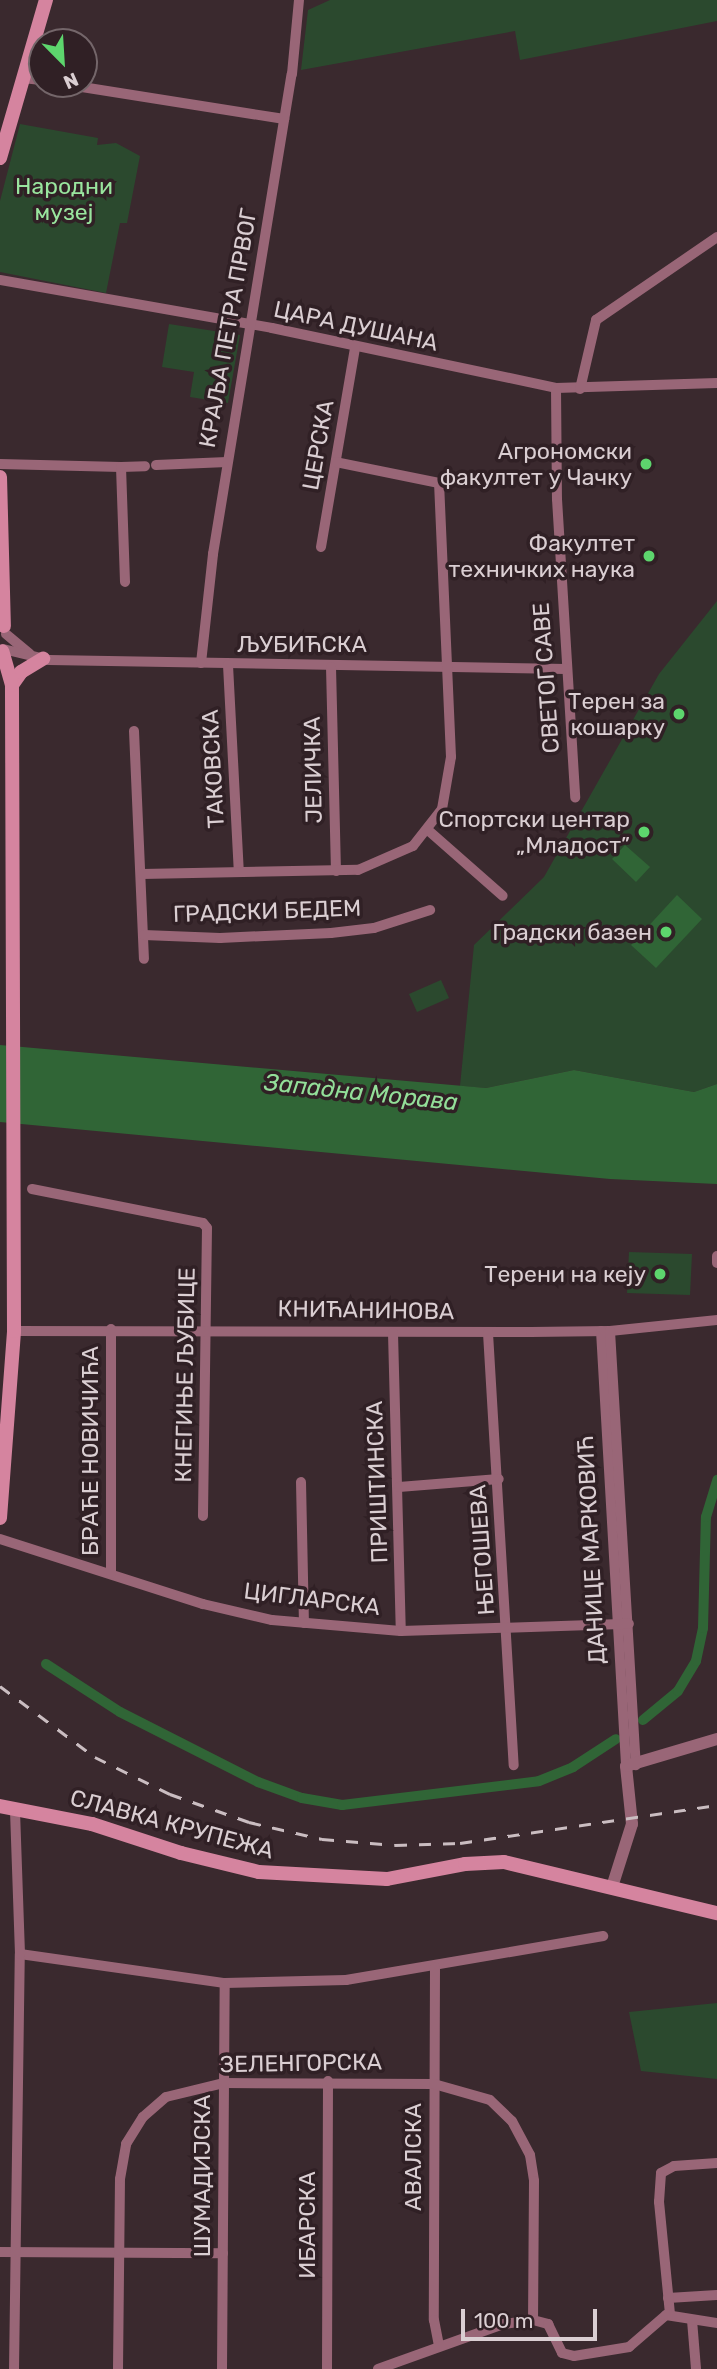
<!DOCTYPE html>
<meta charset="utf-8">
<style>
body{margin:0}
#map{position:relative;width:717px;height:2369px;overflow:hidden;background:#3a292e;font-family:Rubik,sans-serif}
div>[style]{position:absolute}
[style*='--x']{left:calc(var(--x)*1px);top:calc(var(--y)*1px);width:calc(var(--w)*1px);rotate:calc(var(--a)*1deg)}
.green>*{inset:0;background:#2b492e}
.water>*{inset:0;background:#306536}
.canal>*{height:10px;margin:-5px;padding:0 5px;transform-origin:5px;border-radius:5px;background:#306536}
.minor>*{height:10px;margin:-5px;padding:0 5px;transform-origin:5px;border-radius:5px;background:#967}
.tertiary>*{height:12px;margin:-6px;padding:0 6px;transform-origin:6px;border-radius:6px;background:#967}
.secondary>*{height:14px;margin:-7px;padding:0 7px;transform-origin:7px;border-radius:7px;background:#d5849f}
.rail>*{height:2.5px;margin-top:-1.25px;transform-origin:0;background:repeating-linear-gradient(90deg,#cabdc1 0 12px,transparent 0 24px)}
.dots>*{width:19px;height:19px;translate:-50% -50%;box-sizing:border-box;border:4px solid #302025;border-radius:50%}
span{translate:-50% -50%;white-space:nowrap;text-align:center;line-height:1.15;-webkit-text-stroke:7px #302025;paint-order:stroke}
.park-label{font-size:23px;color:#99e59e}
.street-label{font-size:23px;color:#daced2}
.poi-label{font-size:23px;color:#daced2}
.right{translate:-100% -50%;text-align:right}
.water-label{font-size:24px;color:#93df99;font-style:italic}
.north{position:absolute;left:28px;top:28px;width:70px;height:70px;box-sizing:border-box;background:#302025;border:2px solid #74666a;border-radius:50%;rotate:156deg;font-size:19px;font-weight:700;line-height:28px;text-align:center;color:#daced2}
.north::after{content:'';display:block;margin:auto;width:24px;height:32px;background:#5dd56d;clip-path:polygon(50% 0,100% 100%,50% 72%,0 100%)}
.scale{position:absolute;left:461px;top:2309px;width:136px;height:32px;box-sizing:border-box;border:4px solid #daced2;border-top:0;padding-left:9px;font-size:21px;line-height:24px;white-space:nowrap;color:#daced2;-webkit-text-stroke:5px #302025;paint-order:stroke}
</style>
<div id="map">
<div class="green">
<div style="clip-path:polygon(330px 0,717px 0,717px 21px,520px 60px,515px 31px,301px 70px,308px 10px)"></div>
<div style="clip-path:polygon(20px 124px,98px 138px,97px 145px,116px 143px,140px 156px,127px 223px,120px 223px,106px 293px,0 272px,0 201px)"></div>
<div style="clip-path:polygon(169px 324px,240px 335px,228px 403px,190px 397px,194px 372px,162px 367px)"></div>
<div style="clip-path:polygon(717px 601px,717px 1084px,694px 1092px,574px 1070px,486px 1088px,460px 1086px,474px 945px,544px 877px,659px 674px)"></div>
<div style="clip-path:polygon(441px 980px,449px 998px,417px 1012px,409px 994px)"></div>
<div style="clip-path:polygon(629px 1252px,692px 1254px,690px 1295px,627px 1293px)"></div>
<div style="clip-path:polygon(717px 2003px,717px 2079px,641px 2071px,629px 2012px)"></div>
</div>
<div class="water">
<div style="clip-path:polygon(625px 845px,650px 867px,636px 882px,612px 859px)"></div>
<div style="clip-path:polygon(677px 895px,702px 919px,656px 968px,631px 945px)"></div>
<div style="clip-path:polygon(0 1045px,486px 1088px,574px 1070px,694px 1092px,717px 1084px,717px 1184px,610px 1179px,0 1122px)"></div>
</div>
<div class="canal">
<div style="--x:46;--y:1664;--w:88;--a:33"></div>
<div style="--x:120;--y:1712;--w:155;--a:26.9"></div>
<div style="--x:258;--y:1782;--w:47;--a:20"></div>
<div style="--x:302;--y:1798;--w:41;--a:9.9"></div>
<div style="--x:342;--y:1805;--w:198;--a:-6.9"></div>
<div style="--x:539;--y:1781;--w:37;--a:-22"></div>
<div style="--x:573;--y:1767;--w:51;--a:-33.1"></div>
<div style="--x:643;--y:1720;--w:45;--a:-39.6"></div>
<div style="--x:678;--y:1691;--w:35;--a:-59"></div>
<div style="--x:696;--y:1661;--w:34;--a:-78"></div>
<div style="--x:703;--y:1628;--w:111;--a:-88.5"></div>
<div style="--x:706;--y:1517;--w:39;--a:-73"></div>
</div>
<div class="minor">
<div style="--x:22;--y:78;--w:20;--a:6"></div>
<div style="--x:63;--y:84;--w:224;--a:9"></div>
<div style="--x:0;--y:280;--w:276;--a:10"></div>
<div style="--x:272;--y:328;--w:290;--a:11.9"></div>
<div style="--x:556;--y:388;--w:161;--a:-1.8"></div>
<div style="--x:556;--y:388;--w:111;--a:89.5"></div>
<div style="--x:557;--y:499;--w:299;--a:86.5"></div>
<div style="--x:580;--y:389;--w:71;--a:-76.9"></div>
<div style="--x:596;--y:320;--w:147;--a:-34.4"></div>
<div style="--x:0;--y:464;--w:121;--a:1.4"></div>
<div style="--x:121;--y:467;--w:115;--a:88"></div>
<div style="--x:156;--y:465;--w:71;--a:-2.4"></div>
<div style="--x:121;--y:467;--w:24;--a:-2"></div>
<div style="--x:321;--y:547;--w:201;--a:-80.3"></div>
<div style="--x:6;--y:634;--w:31;--a:40"></div>
<div style="--x:3;--y:649;--w:47;--a:13.4"></div>
<div style="--x:49;--y:660;--w:517;--a:1"></div>
<div style="--x:201;--y:663;--w:110;--a:-83.7"></div>
<div style="--x:213;--y:554;--w:486;--a:-80.7"></div>
<div style="--x:292;--y:74;--w:74;--a:-84.6"></div>
<div style="--x:228;--y:665;--w:207;--a:87"></div>
<div style="--x:331;--y:667;--w:204;--a:88.6"></div>
<div style="--x:134;--y:731;--w:228;--a:87.5"></div>
<div style="--x:429;--y:831;--w:98;--a:41.3"></div>
<div style="--x:142;--y:874;--w:216;--a:-1.1"></div>
<div style="--x:358;--y:870;--w:60;--a:-23.6"></div>
<div style="--x:413;--y:846;--w:47;--a:-51.9"></div>
<div style="--x:442;--y:809;--w:53;--a:-80.2"></div>
<div style="--x:451;--y:757;--w:274;--a:-92.5"></div>
<div style="--x:439;--y:483;--w:105;--a:-168.5"></div>
<div style="--x:144;--y:935;--w:76;--a:2.3"></div>
<div style="--x:220;--y:938;--w:111;--a:-2.6"></div>
<div style="--x:331;--y:933;--w:43;--a:-6.6"></div>
<div style="--x:374;--y:928;--w:59;--a:-17.8"></div>
<div style="--x:32;--y:1189;--w:174;--a:11.2"></div>
<div style="--x:203;--y:1223;--w:6;--a:51"></div>
<div style="--x:207;--y:1228;--w:288;--a:90.8"></div>
<div style="--x:717;--y:1256;--w:7;--a:90"></div>
<div style="--x:14;--y:1331;--w:517;--a:0.11"></div>
<div style="--x:531;--y:1332;--w:79;--a:-0.7"></div>
<div style="--x:610;--y:1331;--w:108;--a:-5.9"></div>
<div style="--x:601;--y:1331;--w:436;--a:86.7"></div>
<div style="--x:610;--y:1331;--w:435;--a:86.6"></div>
<div style="--x:393;--y:1333;--w:298;--a:88.5"></div>
<div style="--x:488;--y:1333;--w:433;--a:86.6"></div>
<div style="--x:301;--y:1482;--w:141;--a:88.8"></div>
<div style="--x:399;--y:1487;--w:100;--a:-4.6"></div>
<div style="--x:0;--y:1539;--w:213;--a:17.8"></div>
<div style="--x:203;--y:1604;--w:71;--a:13.1"></div>
<div style="--x:272;--y:1620;--w:129;--a:4.9"></div>
<div style="--x:401;--y:1631;--w:228;--a:-1.8"></div>
<div style="--x:111;--y:1574;--w:245;--a:-90"></div>
<div style="--x:20;--y:1954;--w:207;--a:8.1"></div>
<div style="--x:225;--y:1983;--w:121;--a:-1.4"></div>
<div style="--x:346;--y:1980;--w:261;--a:-9.7"></div>
<div style="--x:435;--y:1967;--w:353;--a:90.2"></div>
<div style="--x:434;--y:2320;--w:26;--a:79"></div>
<div style="--x:0;--y:2252;--w:223;--a:0.3"></div>
<div style="--x:668;--y:2298;--w:49;--a:-3.5"></div>
<div style="--x:670;--y:2314;--w:113;--a:-95.6"></div>
<div style="--x:659;--y:2202;--w:29;--a:-86"></div>
<div style="--x:661;--y:2173;--w:15;--a:-28"></div>
<div style="--x:674;--y:2166;--w:43;--a:-4"></div>
<div style="--x:692;--y:2320;--w:49;--a:85.3"></div>
<div style="--x:14;--y:2369;--w:415;--a:-89.2"></div>
<div style="--x:20;--y:1954;--w:145;--a:-92"></div>
<div style="--x:118;--y:2369;--w:190;--a:-89.4"></div>
<div style="--x:120;--y:2179;--w:36;--a:-80"></div>
<div style="--x:126;--y:2144;--w:32;--a:-58"></div>
<div style="--x:143;--y:2117;--w:30;--a:-41"></div>
<div style="--x:166;--y:2097;--w:60;--a:-13.6"></div>
<div style="--x:224;--y:2083;--w:210;--a:0.3"></div>
<div style="--x:434;--y:2084;--w:58;--a:15.9"></div>
<div style="--x:490;--y:2100;--w:30;--a:44"></div>
<div style="--x:512;--y:2121;--w:38;--a:62"></div>
<div style="--x:530;--y:2155;--w:26;--a:81"></div>
<div style="--x:534;--y:2181;--w:139;--a:90.4"></div>
<div style="--x:222;--y:2369;--w:386;--a:-89.6"></div>
<div style="--x:327;--y:2369;--w:288;--a:-89.8"></div>
<div style="--x:378;--y:2369;--w:134;--a:-19.7"></div>
<div style="--x:504;--y:2324;--w:29;--a:-8"></div>
<div style="--x:533;--y:2320;--w:16;--a:15"></div>
<div style="--x:548;--y:2324;--w:32;--a:64"></div>
<div style="--x:562;--y:2353;--w:12;--a:14"></div>
<div style="--x:574;--y:2356;--w:56;--a:-9.3"></div>
<div style="--x:629;--y:2347;--w:49;--a:-40.9"></div>
<div style="--x:666;--y:2315;--w:52;--a:8.9"></div>
</div>
<div class="tertiary">
<div style="--x:612;--y:1887;--w:66;--a:-72.4"></div>
<div style="--x:632;--y:1824;--w:58;--a:-95.9"></div>
<div style="--x:626;--y:1766;--w:95;--a:-16.5"></div>
</div>
<div class="secondary">
<div style="--x:0;--y:158;--w:165;--a:-73.8"></div>
<div style="--x:0;--y:477;--w:149;--a:88.5"></div>
<div style="--x:12;--y:685;--w:16;--a:-55"></div>
<div style="--x:21;--y:672;--w:26;--a:-31"></div>
<div style="--x:0;--y:1518;--w:188;--a:-85.7"></div>
<div style="--x:14;--y:1331;--w:646;--a:-90.18"></div>
<div style="--x:12;--y:685;--w:35;--a:-106"></div>
<div style="--x:0;--y:1806;--w:94;--a:11.1"></div>
<div style="--x:92;--y:1824;--w:94;--a:18"></div>
<div style="--x:181;--y:1853;--w:80;--a:13.7"></div>
<div style="--x:259;--y:1872;--w:128;--a:3.1"></div>
<div style="--x:387;--y:1879;--w:79;--a:-10.9"></div>
<div style="--x:465;--y:1864;--w:39;--a:-3"></div>
<div style="--x:504;--y:1862;--w:219;--a:13.5"></div>
</div>
<div class="rail">
<div style="--x:0;--y:1686;--w:119;--a:36.8"></div>
<div style="--x:95;--y:1757;--w:84;--a:26.3"></div>
<div style="--x:170;--y:1794;--w:84;--a:19.5"></div>
<div style="--x:249;--y:1822;--w:75;--a:13.1"></div>
<div style="--x:322;--y:1839;--w:73;--a:4.7"></div>
<div style="--x:395;--y:1845;--w:65;--a:-1.8"></div>
<div style="--x:460;--y:1843;--w:260;--a:-8.4"></div>
</div>
<div class="dots">
<div style="left:646px;top:464px;background:#5dd56d"></div>
<div style="left:649px;top:556px;background:#5dd56d"></div>
<div style="left:679px;top:714px;background:#5dd56d"></div>
<div style="left:644px;top:832px;background:#5dd56d"></div>
<div style="left:666px;top:932px;background:#5dd56d"></div>
<div style="left:660px;top:1274px;background:#5dd56d"></div>
</div>
<div class="park-label">
<span style="left:64px;top:199px">Народни<br>музеј</span>
</div>
<div class="street-label">
<span style="left:356px;top:326px;rotate:12deg">ЦАРА ДУШАНА</span>
<span style="left:228px;top:328px;rotate:-80deg">КРАЉА ПЕТРА ПРВОГ</span>
<span style="left:318px;top:445px;rotate:-80deg">ЦЕРСКА</span>
<span style="left:302px;top:644px">ЉУБИЋСКА</span>
<span style="left:546px;top:678px;rotate:-94deg">СВЕТОГ САВЕ</span>
<span style="left:213px;top:769px;rotate:-93deg">ТАКОВСКА</span>
<span style="left:313px;top:770px;rotate:-91deg">ЈЕЛИЧКА</span>
<span style="left:267px;top:911px;rotate:-2deg">ГРАДСКИ БЕДЕМ</span>
<span style="left:366px;top:1310px;rotate:1deg">КНИЋАНИНОВА</span>
<span style="left:185px;top:1375px;rotate:-89deg">КНЕГИЊЕ ЉУБИЦЕ</span>
<span style="left:90px;top:1451px;rotate:-90deg">БРАЋЕ НОВИЧИЋА</span>
<span style="left:377px;top:1482px;rotate:-92deg">ПРИШТИНСКА</span>
<span style="left:482px;top:1550px;rotate:-94deg">ЊЕГОШЕВА</span>
<span style="left:591px;top:1550px;rotate:-93deg">ДАНИЦЕ МАРКОВИЋ</span>
<span style="left:312px;top:1599px;rotate:7deg">ЦИГЛАРСКА</span>
<span style="left:172px;top:1824px;rotate:15deg">СЛАВКА КРУПЕЖА</span>
<span style="left:301px;top:2063px;rotate:-1deg">ЗЕЛЕНГОРСКА</span>
<span style="left:413px;top:2157px;rotate:-90deg">АВАЛСКА</span>
<span style="left:202px;top:2176px;rotate:-90deg">ШУМАДИЈСКА</span>
<span style="left:307px;top:2225px;rotate:-90deg">ИБАРСКА</span>
</div>
<div class="poi-label">
<span class="right" style="left:632px;top:464px">Агрономски<br>факултет у Чачку</span>
<span class="right" style="left:635px;top:556px">Факултет<br>техничких наука</span>
<span class="right" style="left:665px;top:714px">Терен за<br>кошарку</span>
<span class="right" style="left:630px;top:832px">Спортски центар<br>„Младост”</span>
<span class="right" style="left:652px;top:932px">Градски базен</span>
<span class="right" style="left:646px;top:1274px">Терени на кеју</span>
</div>
<div class="water-label">
<span style="left:361px;top:1093px;rotate:6deg">Западна Морава</span>
</div>
<div class="north">N</div>
<div class="scale">100 m</div>
</div>
